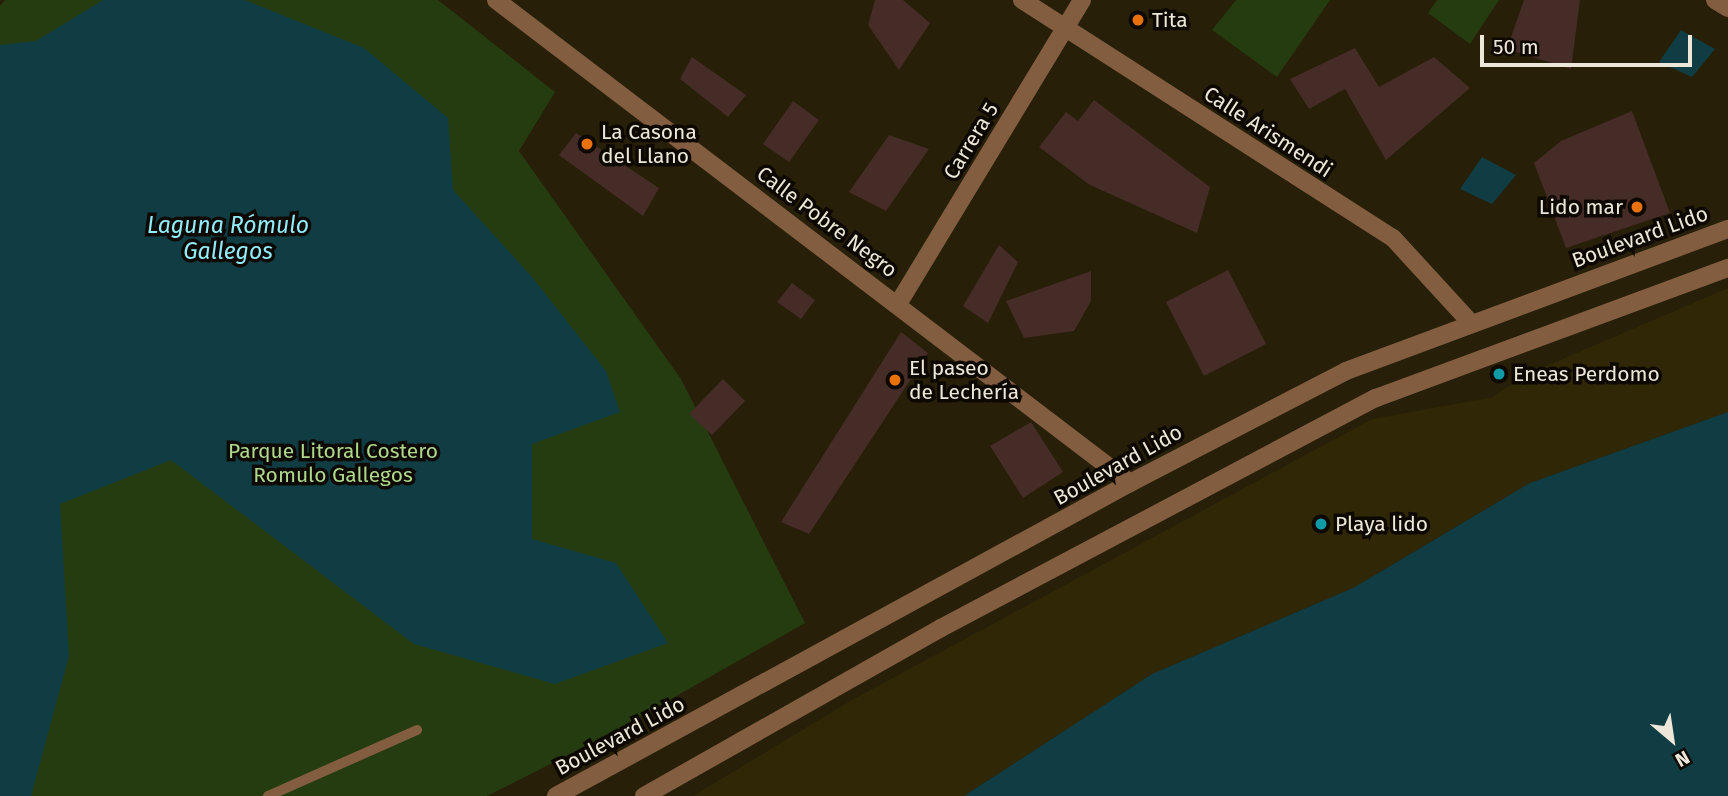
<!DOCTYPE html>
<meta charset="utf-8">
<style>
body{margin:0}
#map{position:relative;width:1728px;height:796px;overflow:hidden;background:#271f07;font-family:"Fira Sans",sans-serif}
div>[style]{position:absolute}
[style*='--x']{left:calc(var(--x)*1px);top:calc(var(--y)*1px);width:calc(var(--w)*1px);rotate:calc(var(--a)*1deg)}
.green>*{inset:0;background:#253b10}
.sand>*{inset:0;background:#2f2705}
.water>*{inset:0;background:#103d44}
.building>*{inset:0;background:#462c27}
.service>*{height:10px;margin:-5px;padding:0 5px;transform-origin:5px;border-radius:5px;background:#825d40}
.pedestrian>*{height:18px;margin:-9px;padding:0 9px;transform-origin:9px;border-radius:9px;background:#825d40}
.minor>*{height:18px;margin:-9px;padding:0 9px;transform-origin:9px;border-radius:9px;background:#825d40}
.dots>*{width:19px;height:19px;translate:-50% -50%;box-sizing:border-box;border:4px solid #0d0902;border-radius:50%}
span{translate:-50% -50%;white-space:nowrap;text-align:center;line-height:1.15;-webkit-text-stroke:7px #0d0902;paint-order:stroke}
.poi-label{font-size:21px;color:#ede7d9}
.left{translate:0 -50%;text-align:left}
.right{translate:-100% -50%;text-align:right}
.street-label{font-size:21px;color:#ede7d9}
.park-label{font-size:21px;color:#aed88b}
.water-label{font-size:23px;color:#91ecfc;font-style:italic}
.north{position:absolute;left:1637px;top:705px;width:70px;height:70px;-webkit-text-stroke:5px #0d0902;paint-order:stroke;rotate:151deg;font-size:19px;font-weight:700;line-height:28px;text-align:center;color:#ede7d9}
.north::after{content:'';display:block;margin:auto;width:24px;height:32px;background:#ede7d9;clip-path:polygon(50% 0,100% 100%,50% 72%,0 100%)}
.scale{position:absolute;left:1480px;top:35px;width:212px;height:32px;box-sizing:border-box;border:4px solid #ede7d9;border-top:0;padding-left:9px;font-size:21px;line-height:24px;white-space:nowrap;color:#ede7d9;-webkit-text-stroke:5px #0d0902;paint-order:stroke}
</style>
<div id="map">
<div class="green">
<div style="clip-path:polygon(5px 0,438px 0,555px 92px,519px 151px,681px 379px,805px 623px,604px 737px,487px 796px,0 796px,0 6px)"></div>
<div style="clip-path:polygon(1236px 0,1330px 0,1277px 77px,1212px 30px)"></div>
<div style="clip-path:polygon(1437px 0,1499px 0,1470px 44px,1428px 13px)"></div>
</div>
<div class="sand">
<div style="clip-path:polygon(1728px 288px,1728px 412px,1530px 483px,1353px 588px,1152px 674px,964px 796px,693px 796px,852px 700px,1372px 419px,1493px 397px,1525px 375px)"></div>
</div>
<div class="water">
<div style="clip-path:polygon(103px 0,245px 0,364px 48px,448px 118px,453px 190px,532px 277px,606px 371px,620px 412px,532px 444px,532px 539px,616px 563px,668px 643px,555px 684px,414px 644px,171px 460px,60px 504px,69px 656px,31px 796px,0 796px,0 45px,36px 41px)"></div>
<div style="clip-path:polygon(1681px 30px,1715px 49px,1692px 77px,1659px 62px)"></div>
<div style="clip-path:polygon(1482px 157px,1516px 175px,1492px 204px,1460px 189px)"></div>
<div style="clip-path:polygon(1728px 412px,1728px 796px,964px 796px,1152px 674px,1353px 588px,1530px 483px)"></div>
</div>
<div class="building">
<div style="clip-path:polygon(875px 0,903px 0,930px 23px,899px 70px,868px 25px)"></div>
<div style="clip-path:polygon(1524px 0,1580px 0,1571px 69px,1507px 49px)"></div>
<div style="clip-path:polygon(1355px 48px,1379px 87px,1434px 57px,1470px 88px,1386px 160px,1345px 89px,1309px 109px,1290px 79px)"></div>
<div style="clip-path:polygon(692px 57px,746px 95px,728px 117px,680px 79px)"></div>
<div style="clip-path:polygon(1094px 100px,1210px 187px,1197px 233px,1090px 185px,1039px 147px,1066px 112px,1078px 121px)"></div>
<div style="clip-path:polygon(793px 101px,819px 120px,789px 162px,763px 144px)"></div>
<div style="clip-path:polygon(1632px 111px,1670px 213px,1566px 248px,1534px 163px,1561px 141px)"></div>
<div style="clip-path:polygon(576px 133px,659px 188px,643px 216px,559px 155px)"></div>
<div style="clip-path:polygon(889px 135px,929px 149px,886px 211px,849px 192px)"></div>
<div style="clip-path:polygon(999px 245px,1018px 262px,988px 323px,963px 306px)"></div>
<div style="clip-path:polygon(1228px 270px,1266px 344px,1204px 376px,1166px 302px)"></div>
<div style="clip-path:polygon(1091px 271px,1091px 301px,1074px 331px,1024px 338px,1006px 301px)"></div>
<div style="clip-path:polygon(792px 283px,815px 300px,801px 319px,777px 302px)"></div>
<div style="clip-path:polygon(901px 332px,928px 353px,809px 534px,781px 522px)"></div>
<div style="clip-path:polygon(723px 379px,745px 401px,712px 435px,689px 414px)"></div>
<div style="clip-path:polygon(1031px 422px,1063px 472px,1023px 498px,990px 446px)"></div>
</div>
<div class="service">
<div style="--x:268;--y:796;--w:163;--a:-23.9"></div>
</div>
<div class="pedestrian">
<div style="--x:644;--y:796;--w:341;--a:-29.5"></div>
<div style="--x:941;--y:628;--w:492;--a:-27.9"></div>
<div style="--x:1376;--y:398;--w:375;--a:-20.3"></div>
</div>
<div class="minor">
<div style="--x:496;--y:0;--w:797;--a:37.3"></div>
<div style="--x:1022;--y:0;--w:441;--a:32.7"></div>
<div style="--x:1393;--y:238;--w:115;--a:47.5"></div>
<div style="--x:1715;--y:0;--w:15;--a:32"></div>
<div style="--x:898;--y:304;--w:355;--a:-58.8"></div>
<div style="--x:556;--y:796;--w:654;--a:-28.6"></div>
<div style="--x:1130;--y:483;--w:243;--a:-27.4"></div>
<div style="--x:1346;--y:371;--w:408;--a:-20.4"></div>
</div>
<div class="dots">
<div style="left:1138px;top:20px;background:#e8710a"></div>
<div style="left:587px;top:144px;background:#e8710a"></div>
<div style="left:1637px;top:207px;background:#e8710a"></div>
<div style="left:1499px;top:374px;background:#0f9aa8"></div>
<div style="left:895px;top:380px;background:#e8710a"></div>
<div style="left:1321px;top:524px;background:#0f9aa8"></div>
</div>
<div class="poi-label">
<span class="left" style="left:1152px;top:20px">Tita</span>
<span class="left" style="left:601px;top:144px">La Casona<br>del Llano</span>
<span class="right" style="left:1623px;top:207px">Lido mar</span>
<span class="left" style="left:909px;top:380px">El paseo<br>de Lechería</span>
<span class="left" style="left:1513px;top:374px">Eneas Perdomo</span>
<span class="left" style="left:1335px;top:524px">Playa lido</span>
</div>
<div class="street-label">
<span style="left:1268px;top:132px;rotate:33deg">Calle Arismendi</span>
<span style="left:971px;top:141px;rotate:-59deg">Carrera 5</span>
<span style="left:827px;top:222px;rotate:37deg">Calle Pobre Negro</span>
<span style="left:1640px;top:237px;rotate:-20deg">Boulevard Lido</span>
<span style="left:1118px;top:465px;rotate:-29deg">Boulevard Lido</span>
<span style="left:620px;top:736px;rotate:-28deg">Boulevard Lido</span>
</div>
<div class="park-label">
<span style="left:333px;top:463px">Parque Litoral Costero<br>Romulo Gallegos</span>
</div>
<div class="water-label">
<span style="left:228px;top:238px">Laguna Rómulo<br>Gallegos</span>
</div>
<div class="north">N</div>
<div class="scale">50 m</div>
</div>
